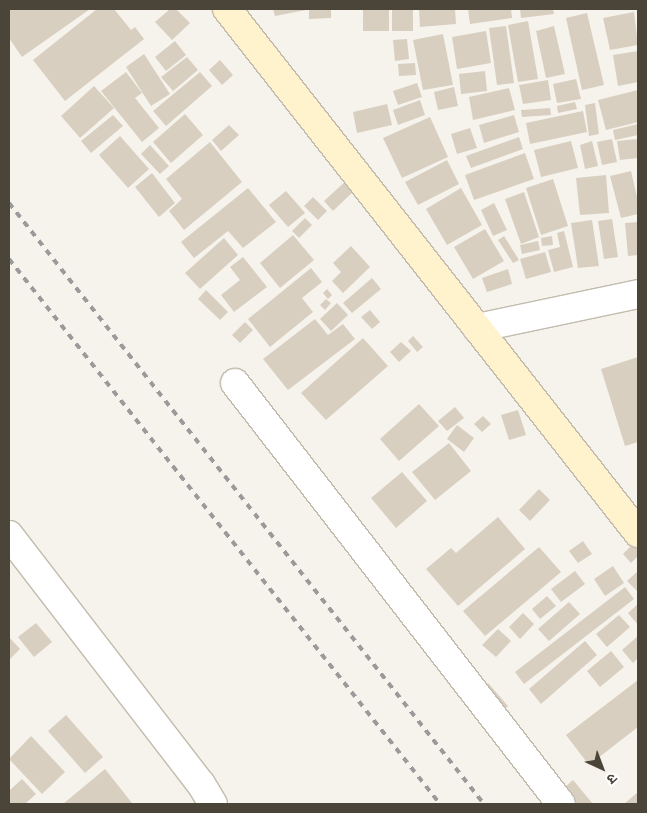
<!DOCTYPE html>
<meta charset="utf-8">
<style>
body{margin:0}
#map{position:relative;width:647px;height:813px;overflow:hidden;background:#f6f3ec;font-family:Montserrat,"Noto Sans Devanagari",sans-serif}
div>[style]{position:absolute}
[style*='--x']{left:calc(var(--x)*1px);top:calc(var(--y)*1px);width:calc(var(--w)*1px);rotate:calc(var(--a)*1deg)}
.building>*{inset:0;background:#d8cfc1}
.roads{filter:drop-shadow(1px 0 #c2bbae) drop-shadow(-1px 0 #c2bbae) drop-shadow(0 1px #c2bbae) drop-shadow(0 -1px #c2bbae)}
.street>*{height:28px;margin:-14px;padding:0 14px;transform-origin:14px;border-radius:14px;background:#fff}
.secondary>*{height:28px;margin:-14px;padding:0 14px;transform-origin:14px;border-radius:14px;background:#fff3cd}
.rail>*{height:4px;margin-top:-2px;transform-origin:0;background:repeating-linear-gradient(90deg,#9a9a9a 0 6px,transparent 0 12px)}
span{translate:-50% -50%;white-space:nowrap;text-align:center;line-height:1.15;-webkit-text-stroke:4.5px #fff;paint-order:stroke}
.frame{position:absolute;inset:0;border:10px solid #4b4439;pointer-events:none}
.north{position:absolute;left:577px;top:743px;width:50px;height:50px;-webkit-text-stroke:4px #fff;paint-order:stroke;rotate:137deg;font-size:14px;font-weight:700;line-height:20px;text-align:center;color:#4b4439}
.north::after{content:'';display:block;margin:auto;width:18px;height:22px;background:#4b4439;clip-path:polygon(50% 0,100% 100%,50% 72%,0 100%)}
</style>
<div id="map">
<div class="building">
<div style="clip-path:polygon(9px 9px,90px 9px,22px 57px,9px 38px)"></div>
<div style="clip-path:polygon(97px 9px,114px 9px,131px 30px,135px 27px,144px 39px,65px 101px,33px 60px)"></div>
<div style="clip-path:polygon(170px 9px,176px 9px,190px 23px,172px 40px,155px 22px)"></div>
<div style="clip-path:polygon(273px 9px,306px 9px,306px 10px,275px 16px)"></div>
<div style="clip-path:polygon(309px 9px,331px 9px,331px 18px,309px 19px)"></div>
<div style="clip-path:polygon(363px 9px,389px 9px,389px 31px,363px 31px)"></div>
<div style="clip-path:polygon(392px 9px,413px 9px,413px 31px,392px 31px)"></div>
<div style="clip-path:polygon(419px 9px,455px 9px,456px 24px,420px 27px)"></div>
<div style="clip-path:polygon(468px 9px,511px 9px,512px 18px,470px 24px)"></div>
<div style="clip-path:polygon(520px 9px,553px 9px,554px 14px,521px 18px)"></div>
<div style="clip-path:polygon(634px 12px,638px 45px,610px 50px,603px 18px)"></div>
<div style="clip-path:polygon(587px 13px,604px 85px,582px 90px,566px 18px)"></div>
<div style="clip-path:polygon(528px 21px,538px 79px,518px 82px,508px 25px)"></div>
<div style="clip-path:polygon(506px 26px,514px 83px,497px 85px,489px 28px)"></div>
<div style="clip-path:polygon(554px 26px,565px 74px,546px 78px,536px 31px)"></div>
<div style="clip-path:polygon(486px 31px,491px 63px,457px 69px,452px 37px)"></div>
<div style="clip-path:polygon(443px 34px,453px 85px,423px 90px,413px 40px)"></div>
<div style="clip-path:polygon(407px 39px,409px 59px,395px 61px,393px 40px)"></div>
<div style="clip-path:polygon(175px 41px,186px 55px,166px 71px,155px 57px)"></div>
<div style="clip-path:polygon(638px 51px,638px 82px,618px 86px,613px 55px)"></div>
<div style="clip-path:polygon(144px 54px,170px 94px,151px 106px,126px 67px)"></div>
<div style="clip-path:polygon(187px 57px,198px 70px,173px 91px,161px 77px)"></div>
<div style="clip-path:polygon(220px 60px,233px 75px,222px 85px,209px 70px)"></div>
<div style="clip-path:polygon(415px 63px,416px 75px,399px 76px,398px 64px)"></div>
<div style="clip-path:polygon(485px 71px,487px 91px,461px 94px,459px 74px)"></div>
<div style="clip-path:polygon(126px 72px,142px 93px,135px 98px,159px 128px,142px 142px,101px 91px)"></div>
<div style="clip-path:polygon(200px 72px,212px 86px,166px 126px,153px 111px)"></div>
<div style="clip-path:polygon(576px 79px,581px 99px,557px 103px,553px 84px)"></div>
<div style="clip-path:polygon(548px 80px,551px 100px,523px 104px,519px 85px)"></div>
<div style="clip-path:polygon(417px 83px,422px 97px,398px 105px,393px 91px)"></div>
<div style="clip-path:polygon(94px 86px,114px 108px,80px 138px,61px 116px)"></div>
<div style="clip-path:polygon(454px 87px,458px 106px,438px 110px,434px 92px)"></div>
<div style="clip-path:polygon(509px 88px,515px 110px,473px 120px,469px 97px)"></div>
<div style="clip-path:polygon(638px 90px,638px 122px,606px 130px,598px 100px)"></div>
<div style="clip-path:polygon(420px 100px,425px 115px,398px 125px,393px 110px)"></div>
<div style="clip-path:polygon(575px 102px,577px 109px,558px 113px,557px 106px)"></div>
<div style="clip-path:polygon(595px 103px,599px 134px,589px 136px,585px 105px)"></div>
<div style="clip-path:polygon(387px 104px,392px 125px,357px 133px,353px 112px)"></div>
<div style="clip-path:polygon(550px 108px,551px 115px,522px 117px,521px 110px)"></div>
<div style="clip-path:polygon(583px 111px,587px 132px,530px 144px,526px 123px)"></div>
<div style="clip-path:polygon(185px 114px,203px 135px,171px 163px,153px 142px)"></div>
<div style="clip-path:polygon(113px 115px,123px 126px,91px 153px,81px 141px)"></div>
<div style="clip-path:polygon(514px 115px,519px 132px,484px 143px,479px 125px)"></div>
<div style="clip-path:polygon(430px 117px,448px 157px,402px 178px,383px 138px)"></div>
<div style="clip-path:polygon(638px 124px,638px 135px,615px 140px,613px 130px)"></div>
<div style="clip-path:polygon(229px 125px,239px 135px,221px 151px,212px 140px)"></div>
<div style="clip-path:polygon(470px 128px,477px 148px,457px 154px,451px 134px)"></div>
<div style="clip-path:polygon(120px 136px,149px 169px,128px 188px,99px 155px)"></div>
<div style="clip-path:polygon(519px 137px,523px 149px,471px 168px,466px 156px)"></div>
<div style="clip-path:polygon(612px 139px,617px 162px,602px 165px,597px 142px)"></div>
<div style="clip-path:polygon(638px 139px,638px 158px,620px 160px,617px 141px)"></div>
<div style="clip-path:polygon(571px 141px,578px 168px,541px 177px,534px 150px)"></div>
<div style="clip-path:polygon(592px 141px,598px 166px,585px 169px,580px 145px)"></div>
<div style="clip-path:polygon(210px 142px,242px 182px,184px 230px,169px 211px,182px 199px,166px 179px)"></div>
<div style="clip-path:polygon(150px 145px,169px 166px,160px 174px,141px 154px)"></div>
<div style="clip-path:polygon(525px 153px,534px 179px,474px 200px,465px 175px)"></div>
<div style="clip-path:polygon(447px 160px,459px 184px,418px 205px,405px 182px)"></div>
<div style="clip-path:polygon(631px 171px,638px 201px,638px 214px,621px 218px,610px 176px)"></div>
<div style="clip-path:polygon(152px 173px,175px 203px,159px 217px,135px 187px)"></div>
<div style="clip-path:polygon(606px 175px,609px 213px,580px 215px,576px 178px)"></div>
<div style="clip-path:polygon(348px 179px,357px 188px,333px 211px,324px 201px)"></div>
<div style="clip-path:polygon(553px 179px,568px 226px,541px 235px,526px 188px)"></div>
<div style="clip-path:polygon(248px 188px,276px 222px,243px 248px,228px 231px,194px 258px,181px 242px)"></div>
<div style="clip-path:polygon(461px 188px,482px 225px,447px 245px,426px 209px)"></div>
<div style="clip-path:polygon(286px 191px,305px 213px,288px 227px,269px 205px)"></div>
<div style="clip-path:polygon(524px 192px,539px 237px,521px 244px,505px 199px)"></div>
<div style="clip-path:polygon(313px 197px,327px 211px,318px 220px,304px 206px)"></div>
<div style="clip-path:polygon(494px 203px,507px 230px,493px 236px,481px 210px)"></div>
<div style="clip-path:polygon(305px 218px,312px 225px,299px 238px,292px 231px)"></div>
<div style="clip-path:polygon(612px 219px,618px 257px,604px 259px,598px 221px)"></div>
<div style="clip-path:polygon(592px 220px,599px 266px,578px 268px,571px 223px)"></div>
<div style="clip-path:polygon(638px 222px,638px 255px,628px 256px,625px 223px)"></div>
<div style="clip-path:polygon(485px 229px,504px 261px,473px 279px,454px 247px)"></div>
<div style="clip-path:polygon(564px 231px,573px 267px,554px 272px,548px 250px,560px 247px,557px 233px)"></div>
<div style="clip-path:polygon(293px 235px,314px 260px,280px 288px,260px 263px)"></div>
<div style="clip-path:polygon(504px 236px,519px 260px,513px 263px,498px 240px)"></div>
<div style="clip-path:polygon(552px 236px,553px 245px,542px 246px,541px 238px)"></div>
<div style="clip-path:polygon(224px 238px,238px 255px,200px 289px,185px 273px)"></div>
<div style="clip-path:polygon(538px 241px,540px 250px,522px 254px,520px 245px)"></div>
<div style="clip-path:polygon(351px 246px,370px 267px,343px 293px,332px 281px,341px 272px,333px 263px)"></div>
<div style="clip-path:polygon(545px 252px,551px 272px,526px 279px,520px 259px)"></div>
<div style="clip-path:polygon(243px 257px,267px 287px,234px 312px,221px 295px,240px 280px,230px 267px)"></div>
<div style="clip-path:polygon(311px 268px,322px 282px,302px 298px,313px 312px,270px 347px,248px 319px)"></div>
<div style="clip-path:polygon(508px 269px,512px 284px,487px 292px,482px 278px)"></div>
<div style="clip-path:polygon(372px 278px,381px 289px,352px 313px,343px 303px)"></div>
<div style="clip-path:polygon(327px 289px,332px 295px,328px 299px,323px 293px)"></div>
<div style="clip-path:polygon(206px 290px,228px 312px,220px 320px,198px 299px)"></div>
<div style="clip-path:polygon(326px 299px,331px 303px,325px 310px,320px 305px)"></div>
<div style="clip-path:polygon(337px 303px,348px 315px,331px 331px,320px 319px)"></div>
<div style="clip-path:polygon(370px 310px,380px 322px,372px 329px,361px 317px)"></div>
<div style="clip-path:polygon(315px 319px,328px 335px,343px 324px,355px 339px,288px 390px,263px 359px)"></div>
<div style="clip-path:polygon(245px 322px,253px 330px,240px 343px,232px 335px)"></div>
<div style="clip-path:polygon(413px 336px,423px 347px,417px 352px,408px 341px)"></div>
<div style="clip-path:polygon(363px 338px,388px 366px,326px 420px,301px 393px)"></div>
<div style="clip-path:polygon(401px 342px,411px 351px,399px 362px,390px 352px)"></div>
<div style="clip-path:polygon(638px 357px,638px 442px,625px 446px,601px 369px)"></div>
<div style="clip-path:polygon(419px 404px,439px 426px,399px 461px,380px 439px)"></div>
<div style="clip-path:polygon(455px 407px,464px 418px,447px 431px,438px 421px)"></div>
<div style="clip-path:polygon(518px 410px,526px 435px,509px 440px,501px 415px)"></div>
<div style="clip-path:polygon(483px 416px,491px 424px,482px 432px,474px 424px)"></div>
<div style="clip-path:polygon(457px 425px,474px 438px,464px 452px,447px 439px)"></div>
<div style="clip-path:polygon(449px 443px,471px 471px,435px 500px,412px 472px)"></div>
<div style="clip-path:polygon(402px 472px,427px 501px,396px 528px,371px 498px)"></div>
<div style="clip-path:polygon(539px 489px,550px 500px,530px 521px,519px 510px)"></div>
<div style="clip-path:polygon(498px 517px,525px 549px,458px 606px,426px 569px,451px 548px,456px 553px)"></div>
<div style="clip-path:polygon(583px 541px,592px 554px,578px 563px,569px 551px)"></div>
<div style="clip-path:polygon(634px 543px,638px 547px,638px 556px,631px 563px,623px 554px)"></div>
<div style="clip-path:polygon(539px 547px,561px 572px,485px 636px,463px 611px)"></div>
<div style="clip-path:polygon(613px 566px,624px 583px,605px 596px,594px 579px)"></div>
<div style="clip-path:polygon(575px 571px,585px 584px,561px 602px,551px 589px)"></div>
<div style="clip-path:polygon(638px 571px,638px 592px,627px 581px)"></div>
<div style="clip-path:polygon(625px 587px,634px 599px,524px 684px,515px 672px)"></div>
<div style="clip-path:polygon(547px 596px,556px 606px,540px 619px,532px 609px)"></div>
<div style="clip-path:polygon(569px 602px,580px 614px,549px 641px,538px 629px)"></div>
<div style="clip-path:polygon(638px 604px,638px 625px,628px 613px)"></div>
<div style="clip-path:polygon(523px 613px,534px 624px,520px 639px,509px 627px)"></div>
<div style="clip-path:polygon(619px 615px,630px 627px,607px 647px,596px 634px)"></div>
<div style="clip-path:polygon(36px 623px,52px 642px,34px 657px,18px 637px)"></div>
<div style="clip-path:polygon(498px 629px,511px 641px,496px 657px,482px 645px)"></div>
<div style="clip-path:polygon(638px 636px,638px 658px,633px 663px,622px 650px)"></div>
<div style="clip-path:polygon(9px 637px,20px 649px,9px 660px)"></div>
<div style="clip-path:polygon(585px 641px,597px 655px,541px 704px,529px 689px)"></div>
<div style="clip-path:polygon(611px 651px,624px 667px,600px 687px,587px 671px)"></div>
<div style="clip-path:polygon(638px 680px,638px 727px,589px 765px,566px 735px)"></div>
<div style="clip-path:polygon(488px 683px,508px 706px,497px 716px,476px 694px)"></div>
<div style="clip-path:polygon(66px 715px,103px 757px,85px 773px,48px 731px)"></div>
<div style="clip-path:polygon(31px 736px,65px 772px,42px 794px,9px 759px)"></div>
<div style="clip-path:polygon(105px 769px,132px 803px,63px 804px)"></div>
<div style="clip-path:polygon(22px 779px,36px 794px,25px 804px,9px 804px,9px 791px)"></div>
<div style="clip-path:polygon(573px 780px,593px 804px,566px 804px,557px 794px)"></div>
<div style="clip-path:polygon(638px 792px,638px 804px,624px 804px)"></div>
</div>
<div class="roads">
<div class="street">
<div style="--x:477;--y:328;--w:165;--a:-11.9"></div>
<div style="--x:235;--y:383;--w:532;--a:52.25"></div>
<div style="--x:9;--y:535;--w:314;--a:52.4"></div>
<div style="--x:201;--y:784;--w:23;--a:59"></div>
</div>
<div class="secondary">
<div style="--x:227;--y:9;--w:666;--a:51.89"></div>
</div>
</div>
<div class="rail">
<div style="--x:9;--y:203;--w:766;--a:51.68"></div>
<div style="--x:9;--y:259;--w:695;--a:51.66"></div>
</div>
<div class="frame"></div>
<div class="north">उ</div>
</div>
